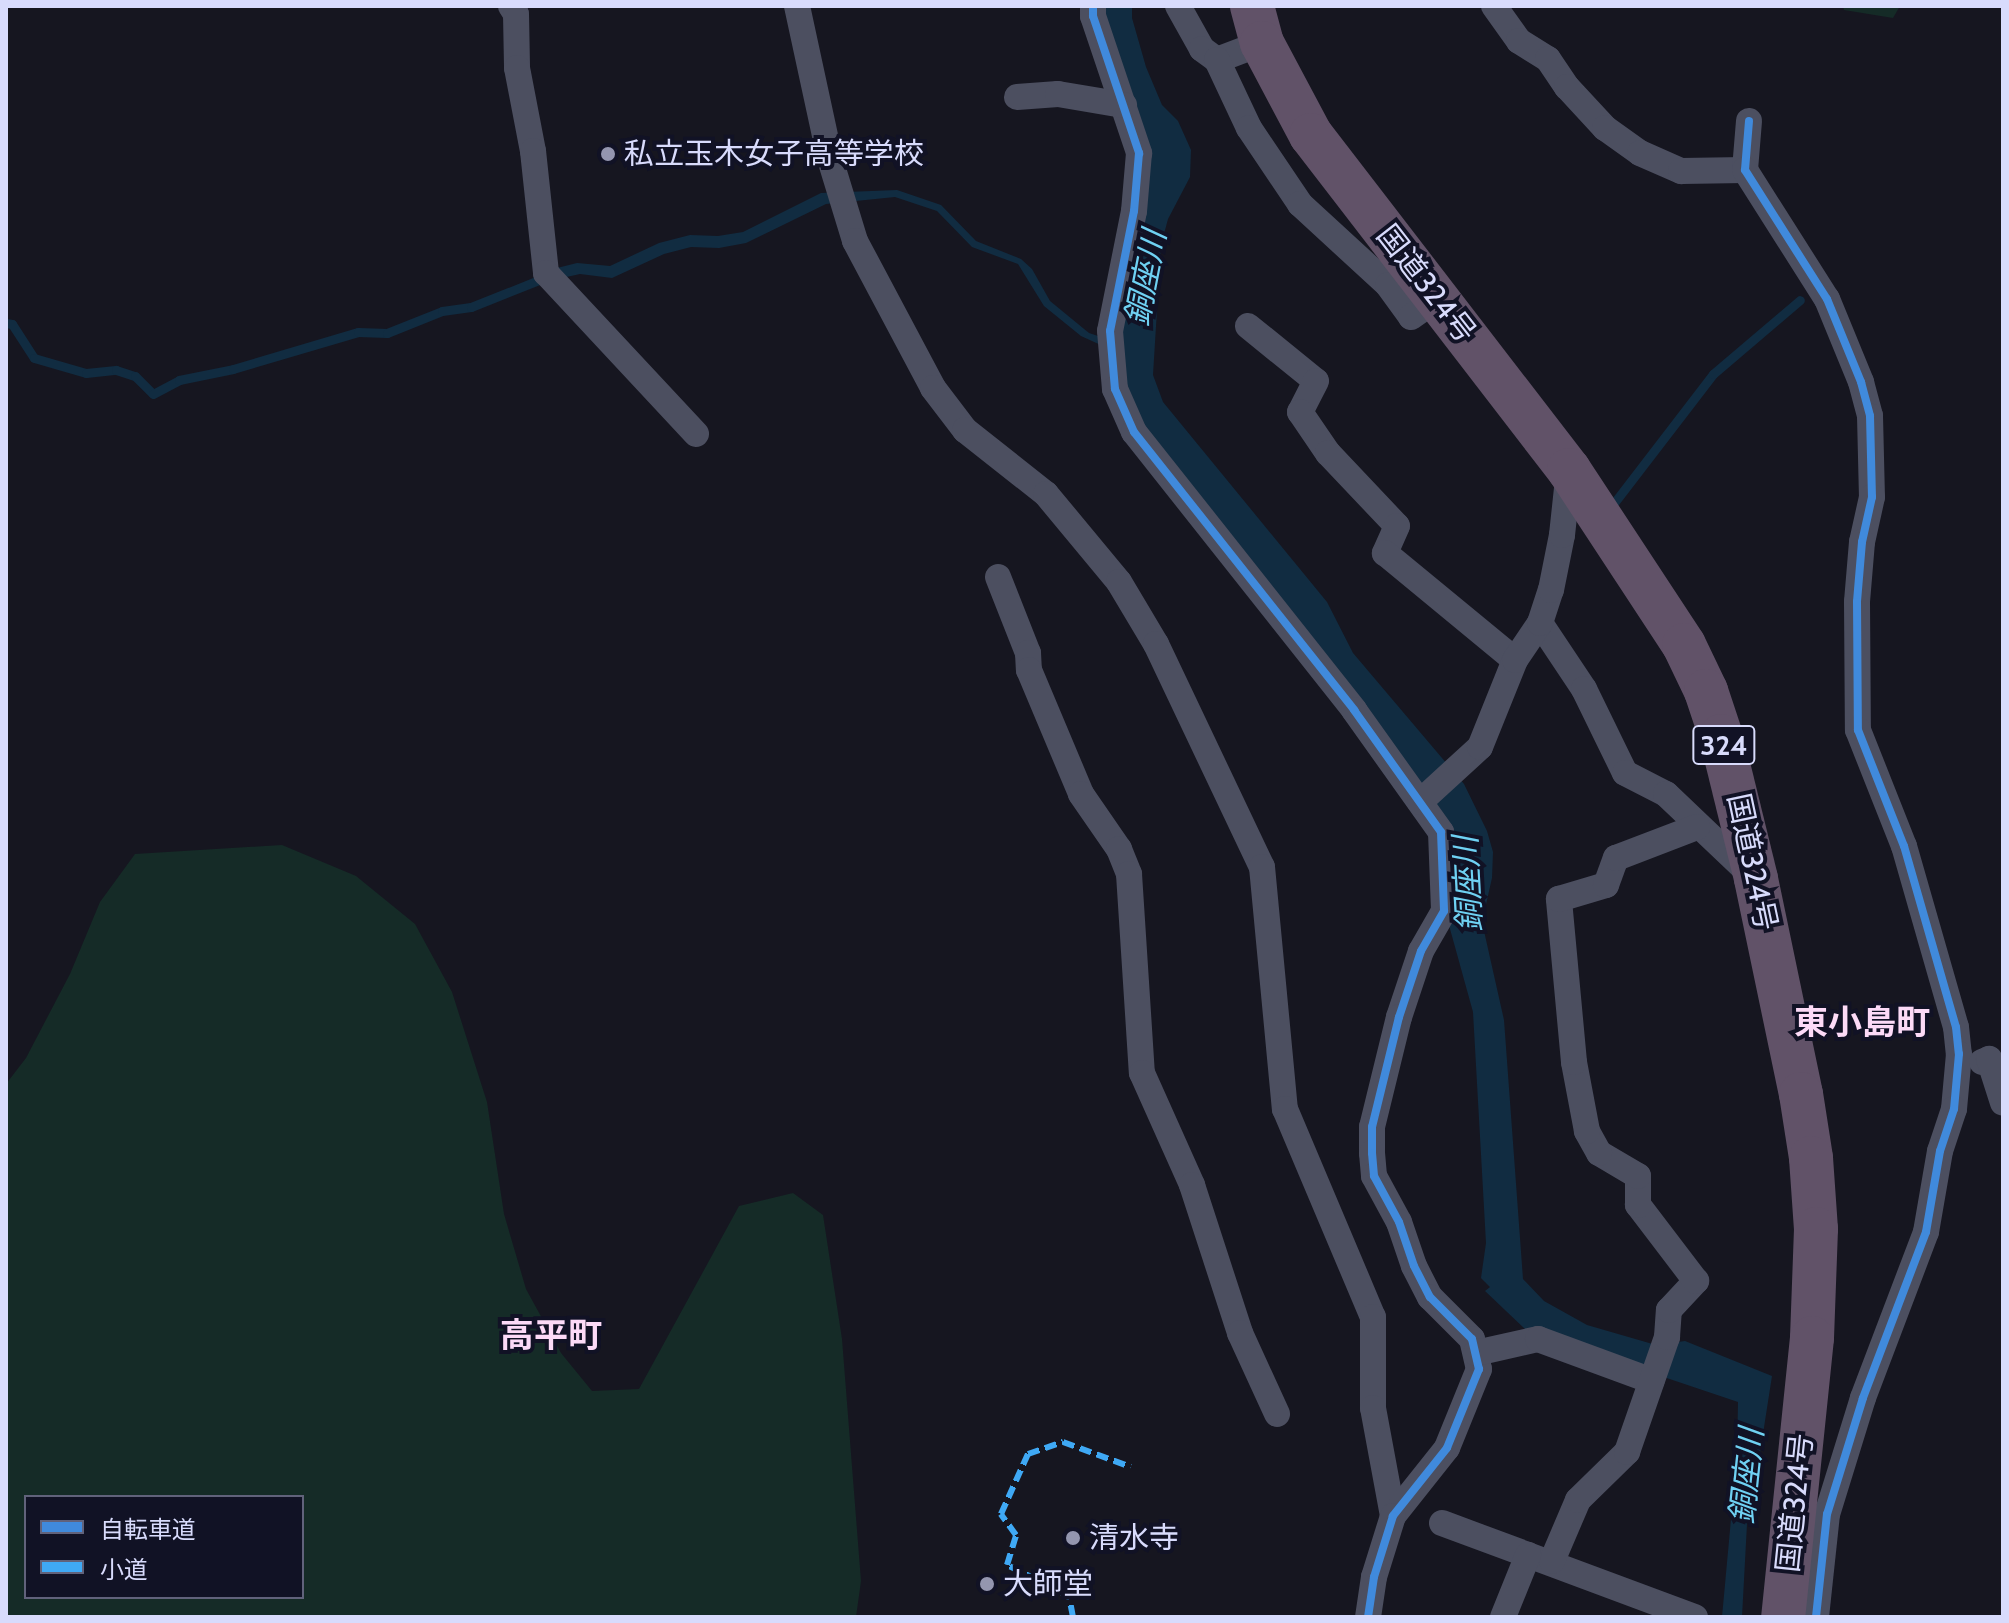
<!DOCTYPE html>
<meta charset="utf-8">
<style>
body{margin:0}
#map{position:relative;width:2009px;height:1623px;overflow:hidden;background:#161620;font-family:Cabin,"Noto Sans JP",sans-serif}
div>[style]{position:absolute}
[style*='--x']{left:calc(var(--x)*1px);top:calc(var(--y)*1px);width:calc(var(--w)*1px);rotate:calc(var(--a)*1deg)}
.green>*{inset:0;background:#152b27}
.water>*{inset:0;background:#112c41}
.stream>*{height:9px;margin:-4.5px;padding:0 4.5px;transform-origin:4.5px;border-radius:4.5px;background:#112c41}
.street>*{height:26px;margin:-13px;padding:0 13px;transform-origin:13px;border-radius:13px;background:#4c4f60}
.highway>*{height:44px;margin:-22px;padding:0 22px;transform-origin:22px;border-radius:22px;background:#615268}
.quiet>*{height:6px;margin-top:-3px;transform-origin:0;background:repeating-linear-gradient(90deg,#3fa9f5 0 12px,transparent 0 18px)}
.cycleway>*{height:8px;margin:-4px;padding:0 4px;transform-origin:4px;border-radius:4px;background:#408adc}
.dots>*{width:22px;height:22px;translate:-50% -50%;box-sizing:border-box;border:4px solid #111225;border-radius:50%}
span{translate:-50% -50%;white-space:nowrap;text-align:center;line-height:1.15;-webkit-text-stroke:8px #111225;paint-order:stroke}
.shield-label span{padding:2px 6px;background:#111225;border:2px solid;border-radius:6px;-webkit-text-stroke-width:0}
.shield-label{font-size:28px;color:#d8dbfc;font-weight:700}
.poi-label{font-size:30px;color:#d8dbfc}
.left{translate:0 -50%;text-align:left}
.street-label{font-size:30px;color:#d8dbfc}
.water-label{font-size:32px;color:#6fd1f3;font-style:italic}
.quarter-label{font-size:34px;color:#fcdaf7;font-weight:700}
.frame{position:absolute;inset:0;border:8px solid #d8dbfc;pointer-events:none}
.legend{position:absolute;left:24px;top:1495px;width:280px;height:104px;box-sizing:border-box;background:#111225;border:2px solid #61627b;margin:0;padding:10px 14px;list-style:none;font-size:24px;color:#d8dbfc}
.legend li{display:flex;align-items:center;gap:16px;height:40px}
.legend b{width:40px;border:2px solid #61627b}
</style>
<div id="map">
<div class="green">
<div style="clip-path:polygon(1843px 6px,1900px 6px,1893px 18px,1844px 10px)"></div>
<div style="clip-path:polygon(evenodd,282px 845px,356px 876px,415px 924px,452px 992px,487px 1102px,504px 1214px,526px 1289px,561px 1353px,592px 1391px,639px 1389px,739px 1206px,793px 1193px,823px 1215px,842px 1339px,861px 1581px,856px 1617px,6px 1617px,6px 1084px,26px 1058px,70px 974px,100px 902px,135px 854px,282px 845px,26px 1497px,302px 1497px,302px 1597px,26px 1597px,26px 1497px)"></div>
</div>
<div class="water">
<div style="clip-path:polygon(1100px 6px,1132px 6px,1132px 18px,1146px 67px,1162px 105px,1178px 121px,1191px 150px,1190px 177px,1168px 219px,1161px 245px,1153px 375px,1163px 402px,1327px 602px,1353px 653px,1464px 784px,1487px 831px,1493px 852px,1492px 878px,1482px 922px,1504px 1020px,1523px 1279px,1544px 1301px,1587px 1325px,1656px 1345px,1685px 1341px,1772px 1376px,1760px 1453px,1749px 1487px,1742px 1617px,1722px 1617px,1737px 1454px,1738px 1402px,1527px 1331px,1485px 1291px,1490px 1287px,1481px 1278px,1486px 1243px,1473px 1012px,1447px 918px,1453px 865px,1147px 436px,1103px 346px,1081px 336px,1044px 306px,1018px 264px,972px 247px,937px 211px,895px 197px,826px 204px,746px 243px,719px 248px,691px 247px,664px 254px,612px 278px,580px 274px,562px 278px,557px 268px,577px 263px,610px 266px,659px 243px,690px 235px,718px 236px,743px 232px,821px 193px,897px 190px,941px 205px,976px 241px,1021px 259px,1032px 269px,1050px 301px,1089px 333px,1104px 338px,1147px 177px)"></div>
</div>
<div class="stream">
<div style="--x:6;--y:323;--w:6;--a:9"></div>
<div style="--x:12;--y:324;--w:40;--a:57.1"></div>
<div style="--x:34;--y:358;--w:54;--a:16.1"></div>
<div style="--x:86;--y:373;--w:30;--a:-6"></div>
<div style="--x:116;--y:370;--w:20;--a:18"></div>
<div style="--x:135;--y:376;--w:25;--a:45"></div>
<div style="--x:153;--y:394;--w:30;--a:-28"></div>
<div style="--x:179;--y:380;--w:55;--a:-11.5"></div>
<div style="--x:233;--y:369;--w:130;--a:-16.5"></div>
<div style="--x:358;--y:332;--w:29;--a:2"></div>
<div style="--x:387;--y:333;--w:59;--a:-21.8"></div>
<div style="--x:442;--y:311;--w:29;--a:-8"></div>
<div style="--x:471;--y:307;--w:79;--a:-21.7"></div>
<div style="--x:1614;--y:503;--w:163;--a:-52.5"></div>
<div style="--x:1713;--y:374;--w:114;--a:-40.4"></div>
</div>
<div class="street">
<div style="--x:511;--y:6;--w:9;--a:58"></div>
<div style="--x:516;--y:14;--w:54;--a:88.9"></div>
<div style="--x:517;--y:68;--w:85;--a:79.1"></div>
<div style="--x:533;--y:151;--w:123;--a:83.9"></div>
<div style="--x:546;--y:273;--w:220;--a:47"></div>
<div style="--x:797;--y:6;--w:157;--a:77.8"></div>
<div style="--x:830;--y:159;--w:86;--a:73"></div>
<div style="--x:855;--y:241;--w:166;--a:62"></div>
<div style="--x:933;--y:388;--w:53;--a:52.7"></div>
<div style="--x:965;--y:430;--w:103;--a:38.3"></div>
<div style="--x:1046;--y:494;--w:114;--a:50.3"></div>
<div style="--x:1119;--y:582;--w:72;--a:59.2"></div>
<div style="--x:1156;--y:644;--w:247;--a:64.6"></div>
<div style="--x:1262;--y:867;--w:243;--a:84.6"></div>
<div style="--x:1285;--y:1109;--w:226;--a:67.1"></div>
<div style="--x:1373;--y:1317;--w:91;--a:90"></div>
<div style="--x:1373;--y:1408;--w:110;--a:79.5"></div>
<div style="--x:1093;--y:6;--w:10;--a:90"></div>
<div style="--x:1093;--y:16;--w:145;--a:71.4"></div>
<div style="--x:1139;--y:153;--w:58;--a:94.9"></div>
<div style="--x:1134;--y:211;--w:122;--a:101.3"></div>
<div style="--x:1110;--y:331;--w:58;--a:85.1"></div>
<div style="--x:1115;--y:389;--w:47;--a:66.2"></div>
<div style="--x:1134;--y:432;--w:355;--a:51.6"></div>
<div style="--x:1354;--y:710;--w:150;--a:54.5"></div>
<div style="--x:1441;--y:832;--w:79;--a:87.8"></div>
<div style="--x:1444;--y:911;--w:46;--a:119.9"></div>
<div style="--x:1421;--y:951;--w:70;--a:108.4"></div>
<div style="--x:1399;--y:1017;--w:113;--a:103.8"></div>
<div style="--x:1372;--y:1127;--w:26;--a:90"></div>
<div style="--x:1372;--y:1153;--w:23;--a:85"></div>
<div style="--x:1374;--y:1176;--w:52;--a:61.5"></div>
<div style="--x:1399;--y:1222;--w:46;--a:71.2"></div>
<div style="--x:1414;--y:1266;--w:35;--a:63"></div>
<div style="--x:1430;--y:1297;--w:59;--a:45"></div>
<div style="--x:1472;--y:1339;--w:31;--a:77"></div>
<div style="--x:1479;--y:1369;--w:85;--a:112.1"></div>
<div style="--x:1447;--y:1448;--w:87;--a:128.5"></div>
<div style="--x:1393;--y:1516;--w:64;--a:107.3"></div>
<div style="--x:1374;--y:1577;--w:40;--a:98.5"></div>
<div style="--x:1178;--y:6;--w:49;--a:60.8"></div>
<div style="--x:1202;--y:49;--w:19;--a:36"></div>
<div style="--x:1217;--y:60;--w:48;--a:-20.7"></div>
<div style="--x:1494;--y:6;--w:43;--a:54.5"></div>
<div style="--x:1519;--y:41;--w:34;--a:32"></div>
<div style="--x:1548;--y:59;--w:34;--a:56"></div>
<div style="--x:1567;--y:87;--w:56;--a:47.2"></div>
<div style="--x:1605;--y:128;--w:43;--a:35.5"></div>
<div style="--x:1640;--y:153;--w:45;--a:23.7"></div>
<div style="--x:1681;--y:171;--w:64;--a:-0.9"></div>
<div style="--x:1217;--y:60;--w:75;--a:64.8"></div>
<div style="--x:1249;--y:128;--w:92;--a:56.1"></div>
<div style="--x:1300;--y:204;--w:120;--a:42.6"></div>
<div style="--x:1388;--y:285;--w:39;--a:54"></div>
<div style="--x:1411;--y:317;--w:32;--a:-35"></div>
<div style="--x:1017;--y:97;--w:41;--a:-4.2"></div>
<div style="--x:1058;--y:94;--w:67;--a:9.5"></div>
<div style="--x:1749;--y:121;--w:49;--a:94.7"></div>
<div style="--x:1745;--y:170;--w:153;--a:57.6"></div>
<div style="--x:1827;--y:299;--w:90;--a:67.7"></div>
<div style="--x:1861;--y:382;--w:35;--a:75"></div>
<div style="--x:1870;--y:416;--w:81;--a:88.6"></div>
<div style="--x:1872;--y:497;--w:46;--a:102.5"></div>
<div style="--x:1862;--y:542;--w:60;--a:94.8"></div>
<div style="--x:1857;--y:602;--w:128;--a:89.6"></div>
<div style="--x:1858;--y:730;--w:125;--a:68.4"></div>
<div style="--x:1904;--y:846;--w:188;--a:74"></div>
<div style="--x:1956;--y:1027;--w:27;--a:84"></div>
<div style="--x:1959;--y:1054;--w:55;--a:95.2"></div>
<div style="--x:1954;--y:1109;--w:44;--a:108.4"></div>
<div style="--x:1940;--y:1151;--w:82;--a:99.8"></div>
<div style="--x:1926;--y:1232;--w:178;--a:110.8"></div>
<div style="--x:1863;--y:1398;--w:121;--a:107.2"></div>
<div style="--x:1827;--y:1514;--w:104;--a:96.1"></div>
<div style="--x:1248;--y:326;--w:87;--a:39"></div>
<div style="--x:1316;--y:381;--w:35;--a:117"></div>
<div style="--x:1300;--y:412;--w:50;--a:55.7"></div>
<div style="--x:1328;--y:453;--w:100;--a:46.6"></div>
<div style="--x:1397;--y:526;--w:30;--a:114"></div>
<div style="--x:1385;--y:553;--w:168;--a:39.5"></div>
<div style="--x:998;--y:577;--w:82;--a:68.5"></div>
<div style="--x:1028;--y:653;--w:17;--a:87"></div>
<div style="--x:1029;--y:670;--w:134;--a:67.2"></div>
<div style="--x:1081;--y:794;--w:67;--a:55.4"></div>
<div style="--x:1119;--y:849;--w:27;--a:68"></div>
<div style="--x:1129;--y:874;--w:199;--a:86.3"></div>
<div style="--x:1142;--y:1073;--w:123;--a:65.9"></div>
<div style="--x:1192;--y:1185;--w:156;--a:72"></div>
<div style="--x:1240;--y:1333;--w:89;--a:65.4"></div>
<div style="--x:1540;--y:623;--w:79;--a:56.3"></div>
<div style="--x:1584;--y:689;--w:93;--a:64"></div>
<div style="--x:1625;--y:773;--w:46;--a:27.1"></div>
<div style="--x:1666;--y:794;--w:117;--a:43.6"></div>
<div style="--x:1420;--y:802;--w:81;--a:-42.5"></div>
<div style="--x:1480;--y:747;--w:94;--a:-68.1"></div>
<div style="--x:1515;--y:660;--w:45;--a:-56"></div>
<div style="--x:1540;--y:623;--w:35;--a:-72"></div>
<div style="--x:1551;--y:590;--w:56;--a:-78.7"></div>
<div style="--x:1562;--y:535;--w:65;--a:-83.9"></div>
<div style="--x:1982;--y:1062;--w:8;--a:-23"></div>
<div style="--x:1989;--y:1059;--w:46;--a:72.3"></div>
<div style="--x:1476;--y:1353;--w:64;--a:-12.7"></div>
<div style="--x:1538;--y:1339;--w:121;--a:20.2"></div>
<div style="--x:1442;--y:1523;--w:270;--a:20.4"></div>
<div style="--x:1552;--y:1561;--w:66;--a:-66.9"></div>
<div style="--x:1578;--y:1500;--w:69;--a:-44.4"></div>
<div style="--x:1627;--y:1452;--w:122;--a:-70.8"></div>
<div style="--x:1667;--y:1337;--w:27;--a:-86"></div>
<div style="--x:1669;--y:1310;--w:40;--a:-47"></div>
<div style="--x:1696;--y:1281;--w:96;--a:-127.3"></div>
<div style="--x:1638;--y:1205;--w:29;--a:-90"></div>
<div style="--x:1638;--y:1176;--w:45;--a:-149.5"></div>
<div style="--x:1599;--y:1153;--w:25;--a:-119"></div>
<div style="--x:1587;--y:1131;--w:70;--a:-100.7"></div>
<div style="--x:1574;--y:1062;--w:164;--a:-95.3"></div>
<div style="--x:1559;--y:899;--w:49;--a:-16.6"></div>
<div style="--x:1606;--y:885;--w:29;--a:-70"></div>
<div style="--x:1616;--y:858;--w:87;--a:-20.9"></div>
<div style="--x:1503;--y:1617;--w:67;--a:-68"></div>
</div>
<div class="highway">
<div style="--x:1252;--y:6;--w:38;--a:75"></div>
<div style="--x:1262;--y:43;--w:104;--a:62"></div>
<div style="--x:1311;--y:135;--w:423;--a:52.4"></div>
<div style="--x:1569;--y:470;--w:209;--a:56.7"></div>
<div style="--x:1684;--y:645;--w:51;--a:64.4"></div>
<div style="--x:1706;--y:691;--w:47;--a:71.6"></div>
<div style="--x:1721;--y:736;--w:147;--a:76.2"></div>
<div style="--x:1756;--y:879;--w:220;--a:78.2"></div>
<div style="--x:1801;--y:1094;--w:65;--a:81.1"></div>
<div style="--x:1811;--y:1158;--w:71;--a:86"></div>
<div style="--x:1816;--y:1229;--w:109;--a:92.1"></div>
<div style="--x:1812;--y:1338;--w:281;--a:95.9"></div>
</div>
<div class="quiet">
<div style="--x:1073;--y:1617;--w:21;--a:-101"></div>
<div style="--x:1069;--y:1596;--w:69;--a:-153.4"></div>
<div style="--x:1007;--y:1565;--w:31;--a:-73"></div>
<div style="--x:1016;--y:1535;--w:26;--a:-126"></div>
<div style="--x:1001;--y:1514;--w:66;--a:-65.8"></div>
<div style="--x:1028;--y:1454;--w:37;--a:-19"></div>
<div style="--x:1063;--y:1442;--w:72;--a:20.2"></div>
</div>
<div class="cycleway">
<div style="--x:1093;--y:6;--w:10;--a:90"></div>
<div style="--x:1093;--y:16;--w:145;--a:71.4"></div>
<div style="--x:1139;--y:153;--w:58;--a:94.9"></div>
<div style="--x:1134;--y:211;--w:122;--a:101.3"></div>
<div style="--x:1110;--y:331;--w:58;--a:85.1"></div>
<div style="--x:1115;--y:389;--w:47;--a:66.2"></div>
<div style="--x:1134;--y:432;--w:355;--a:51.6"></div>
<div style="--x:1354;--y:710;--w:150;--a:54.5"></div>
<div style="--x:1441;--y:832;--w:79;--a:87.8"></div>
<div style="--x:1444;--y:911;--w:46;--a:119.9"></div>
<div style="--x:1421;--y:951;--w:70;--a:108.4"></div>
<div style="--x:1399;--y:1017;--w:113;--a:103.8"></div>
<div style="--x:1372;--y:1127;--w:26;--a:90"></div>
<div style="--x:1372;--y:1153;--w:23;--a:85"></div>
<div style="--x:1374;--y:1176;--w:52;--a:61.5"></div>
<div style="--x:1399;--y:1222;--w:46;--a:71.2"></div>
<div style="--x:1414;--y:1266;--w:35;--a:63"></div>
<div style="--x:1430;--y:1297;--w:59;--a:45"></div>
<div style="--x:1472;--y:1339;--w:31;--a:77"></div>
<div style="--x:1479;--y:1369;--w:85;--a:112.1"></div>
<div style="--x:1447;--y:1448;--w:87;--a:128.5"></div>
<div style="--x:1393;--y:1516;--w:64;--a:107.3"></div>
<div style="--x:1374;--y:1577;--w:40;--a:98.5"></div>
<div style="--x:1749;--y:121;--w:49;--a:94.7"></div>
<div style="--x:1745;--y:170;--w:153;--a:57.6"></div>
<div style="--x:1827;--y:299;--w:90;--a:67.7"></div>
<div style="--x:1861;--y:382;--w:35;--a:75"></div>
<div style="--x:1870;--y:416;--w:81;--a:88.6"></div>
<div style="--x:1872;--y:497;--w:46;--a:102.5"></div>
<div style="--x:1862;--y:542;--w:60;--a:94.8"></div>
<div style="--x:1857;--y:602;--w:128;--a:89.6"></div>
<div style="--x:1858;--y:730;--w:125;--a:68.4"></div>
<div style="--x:1904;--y:846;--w:188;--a:74"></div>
<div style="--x:1956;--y:1027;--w:27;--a:84"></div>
<div style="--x:1959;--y:1054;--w:55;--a:95.2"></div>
<div style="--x:1954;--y:1109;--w:44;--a:108.4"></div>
<div style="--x:1940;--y:1151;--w:82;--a:99.8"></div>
<div style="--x:1926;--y:1232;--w:178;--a:110.8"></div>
<div style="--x:1863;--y:1398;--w:121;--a:107.2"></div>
<div style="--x:1827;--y:1514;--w:104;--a:96.1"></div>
</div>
<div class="dots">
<div style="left:608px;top:154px;background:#9496af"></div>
<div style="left:1073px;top:1538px;background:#9496af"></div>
<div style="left:987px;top:1584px;background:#9496af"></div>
</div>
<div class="shield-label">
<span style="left:1724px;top:745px">324</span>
</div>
<div class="poi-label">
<span class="left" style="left:624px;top:154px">私立玉木女子高等学校</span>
<span class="left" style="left:1089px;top:1538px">清水寺</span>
<span class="left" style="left:1003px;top:1584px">大師堂</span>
</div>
<div class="street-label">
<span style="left:1426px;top:284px;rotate:52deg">国道324号</span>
<span style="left:1752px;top:862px;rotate:78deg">国道324号</span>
<span style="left:1795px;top:1503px;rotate:-84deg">国道324号</span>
</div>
<div class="water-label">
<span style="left:1146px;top:278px;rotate:-79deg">銅座川</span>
<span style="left:1468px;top:884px;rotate:-93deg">銅座川</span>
<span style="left:1747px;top:1476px;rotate:-84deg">銅座川</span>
</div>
<div class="quarter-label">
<span style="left:1862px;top:1023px">東小島町</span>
<span style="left:551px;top:1336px">高平町</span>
</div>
<div class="frame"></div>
<ul class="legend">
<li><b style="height:10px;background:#408adc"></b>自転車道</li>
<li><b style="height:10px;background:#3fa9f5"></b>小道</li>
</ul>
</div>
